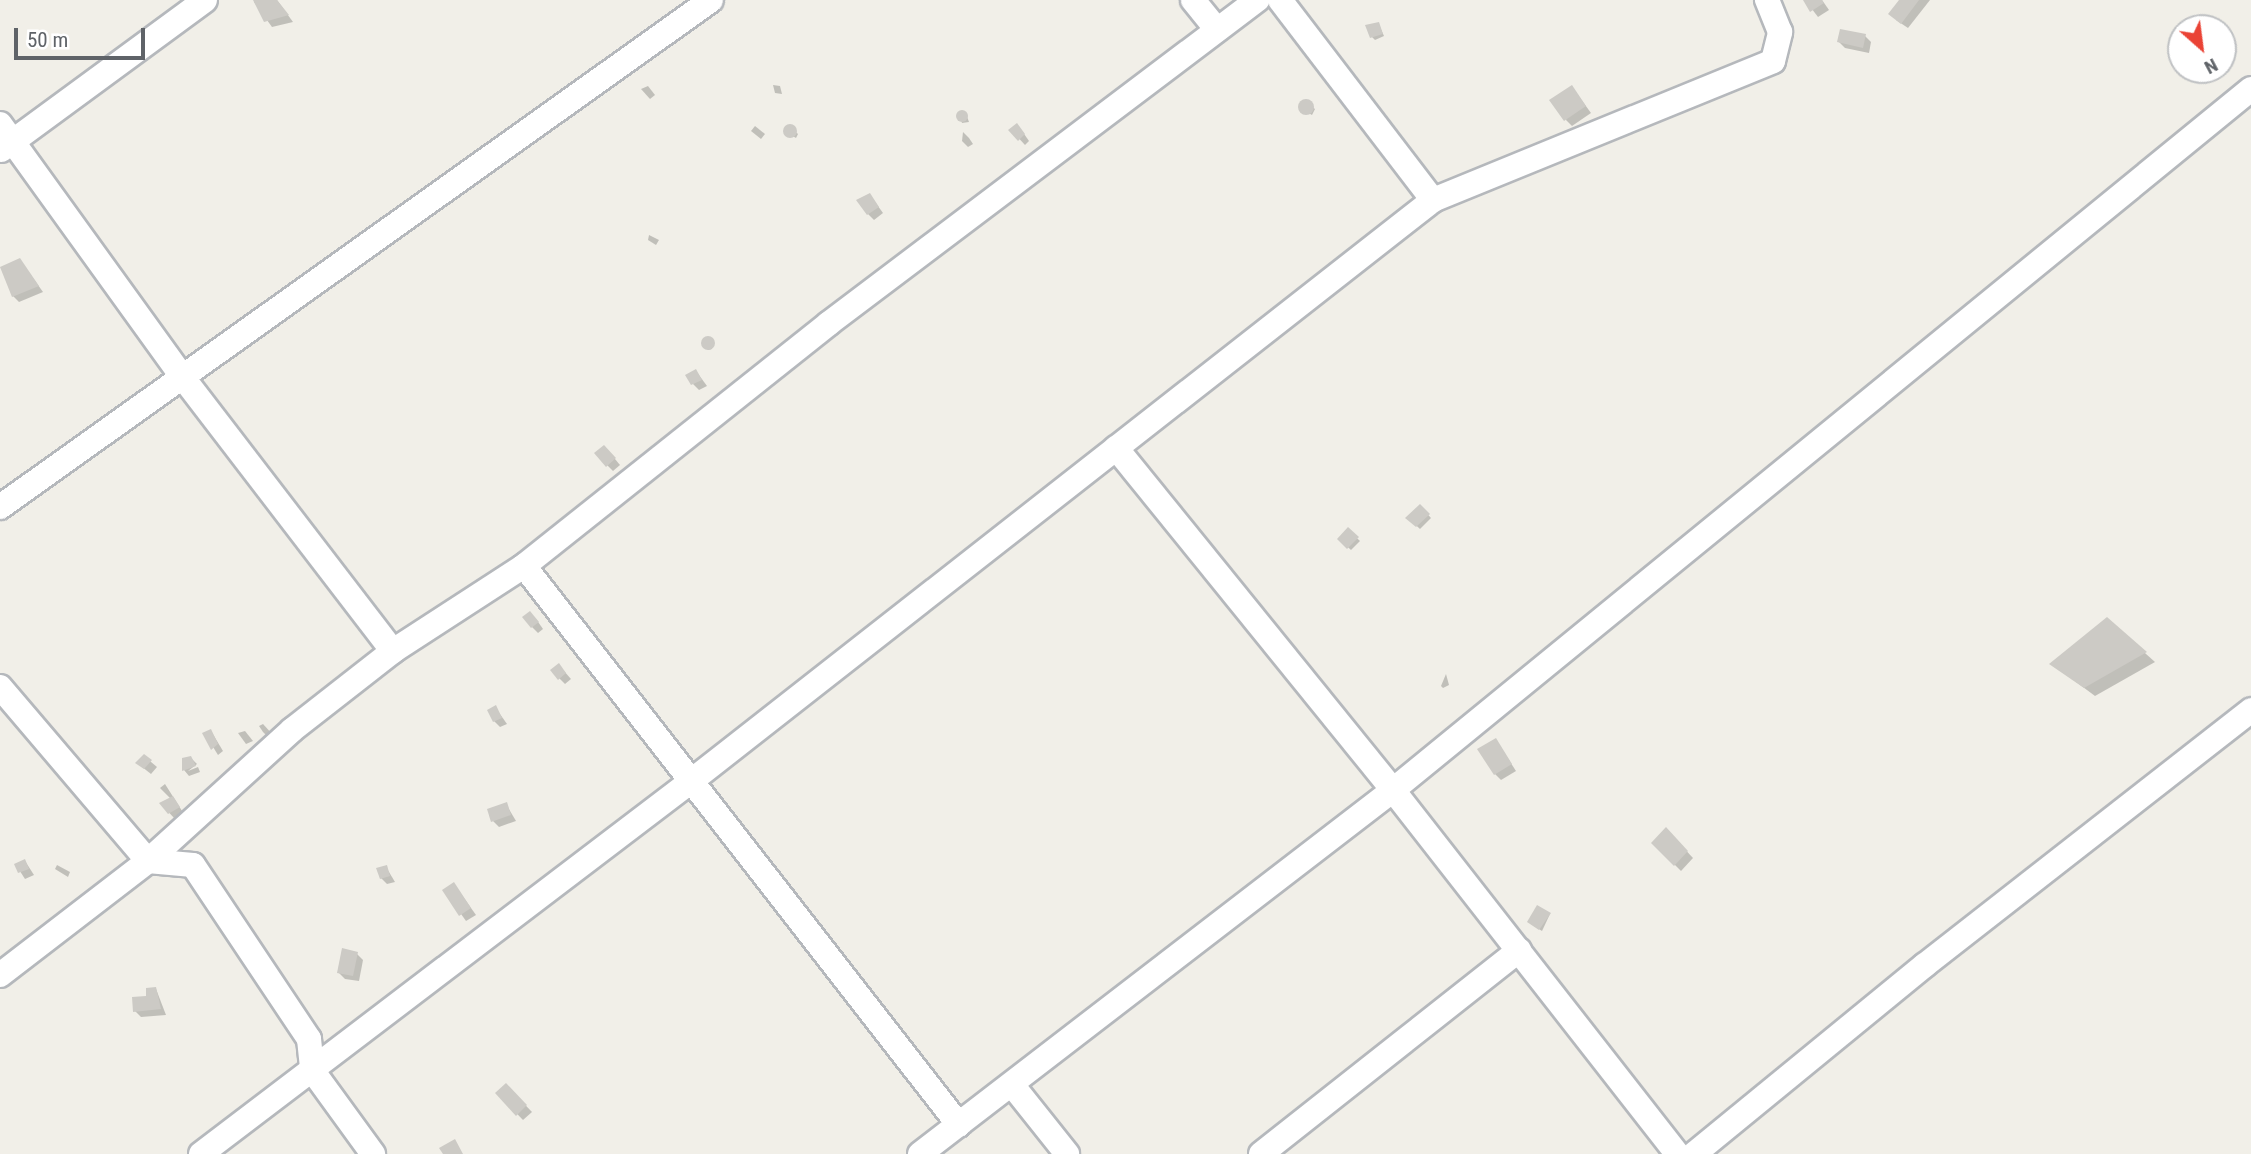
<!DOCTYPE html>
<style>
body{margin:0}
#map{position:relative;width:2251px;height:1154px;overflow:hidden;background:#f1efe8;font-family:"Roboto Condensed",sans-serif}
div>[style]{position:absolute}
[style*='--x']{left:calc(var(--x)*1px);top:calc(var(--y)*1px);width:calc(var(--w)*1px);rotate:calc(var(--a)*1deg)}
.shadow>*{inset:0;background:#0003}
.building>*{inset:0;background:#cccac5}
.round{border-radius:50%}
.roads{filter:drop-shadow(2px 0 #b5b8bc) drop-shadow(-2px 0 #b5b8bc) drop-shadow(0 2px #b5b8bc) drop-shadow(0 -2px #b5b8bc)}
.minor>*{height:24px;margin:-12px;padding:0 12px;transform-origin:12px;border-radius:12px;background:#fff}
span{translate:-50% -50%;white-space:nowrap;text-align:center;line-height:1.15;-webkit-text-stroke:5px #fff;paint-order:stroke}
.north{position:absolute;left:2167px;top:14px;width:70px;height:70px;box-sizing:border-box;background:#fff;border:2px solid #bfc1c3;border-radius:50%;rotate:152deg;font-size:19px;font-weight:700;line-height:28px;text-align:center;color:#5f6368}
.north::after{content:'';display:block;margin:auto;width:24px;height:32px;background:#ea4335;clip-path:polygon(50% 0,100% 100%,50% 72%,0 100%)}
.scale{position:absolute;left:14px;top:28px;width:131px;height:32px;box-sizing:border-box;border:4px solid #5f6368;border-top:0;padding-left:9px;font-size:21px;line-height:24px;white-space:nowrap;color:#5f6368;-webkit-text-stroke:5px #fff;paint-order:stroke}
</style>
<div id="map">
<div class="shadow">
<div style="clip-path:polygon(277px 0,293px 22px,272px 27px,254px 2px)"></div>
<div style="clip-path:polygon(1805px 0,1822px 0,1829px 10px,1818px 17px)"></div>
<div style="clip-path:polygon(1901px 0,1930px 0,1908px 28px,1896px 20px)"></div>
<div style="clip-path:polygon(1378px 23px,1384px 36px,1375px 40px,1372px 37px)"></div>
<div style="clip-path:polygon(1865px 36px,1871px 42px,1869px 53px,1845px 48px,1839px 42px)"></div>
<div style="clip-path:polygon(773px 85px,780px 86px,782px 94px,775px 93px)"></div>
<div style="clip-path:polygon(648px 86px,655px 95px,650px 99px,641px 89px)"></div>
<div style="clip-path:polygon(1572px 87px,1591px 113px,1572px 126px,1566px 120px)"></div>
<div style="clip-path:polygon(1305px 102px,1315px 109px,1312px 115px,1301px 109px)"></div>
<div style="clip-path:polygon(959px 114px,966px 114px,969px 122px,962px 123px)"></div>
<div style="clip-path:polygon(755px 126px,765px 134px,761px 139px,751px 131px)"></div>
<div style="clip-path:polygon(790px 127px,798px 134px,796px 138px,786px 132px)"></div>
<div style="clip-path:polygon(1011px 130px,1022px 131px,1029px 141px,1025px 145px)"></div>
<div style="clip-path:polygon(963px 132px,969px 138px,973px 144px,968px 147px,962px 141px)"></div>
<div style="clip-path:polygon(870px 195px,883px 213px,874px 220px,868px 214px)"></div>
<div style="clip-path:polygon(649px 235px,659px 240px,656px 245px,648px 240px)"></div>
<div style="clip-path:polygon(20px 260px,43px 292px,19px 302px,13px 296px)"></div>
<div style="clip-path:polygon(711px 339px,712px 349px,708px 350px,704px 341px)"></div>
<div style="clip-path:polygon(696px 371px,707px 386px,699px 390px,693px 384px)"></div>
<div style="clip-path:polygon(610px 453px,620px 465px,613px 471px,607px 465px)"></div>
<div style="clip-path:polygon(1420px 506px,1431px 518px,1420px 529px,1408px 518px)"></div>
<div style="clip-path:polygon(1348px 530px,1360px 541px,1351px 550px,1339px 539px)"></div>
<div style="clip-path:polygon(536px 619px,543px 629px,538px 633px,532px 627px)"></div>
<div style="clip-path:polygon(2107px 619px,2155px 662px,2095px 696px,2052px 664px)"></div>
<div style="clip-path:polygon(564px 671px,571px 679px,565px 684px,559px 678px)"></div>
<div style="clip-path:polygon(1446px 674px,1449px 685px,1443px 688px,1441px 686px)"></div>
<div style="clip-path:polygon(495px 707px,507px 724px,500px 727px,494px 721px)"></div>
<div style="clip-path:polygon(263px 724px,274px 736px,269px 738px,263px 732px,259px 726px)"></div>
<div style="clip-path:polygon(211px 731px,223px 751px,218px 755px,205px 734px)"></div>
<div style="clip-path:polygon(245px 731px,253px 741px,246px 744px,238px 733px)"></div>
<div style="clip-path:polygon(1496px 740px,1516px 771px,1501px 780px,1495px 774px)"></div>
<div style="clip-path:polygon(144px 756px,157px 767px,151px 774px,137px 763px)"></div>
<div style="clip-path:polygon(191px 758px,197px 764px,188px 771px,198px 767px,200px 772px,189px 776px,184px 770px)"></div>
<div style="clip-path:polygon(165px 784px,184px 814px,175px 819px,161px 804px,171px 799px,160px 788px)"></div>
<div style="clip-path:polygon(506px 804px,516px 821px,499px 827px,493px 821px)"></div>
<div style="clip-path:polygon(1666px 829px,1693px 858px,1681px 871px,1653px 843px)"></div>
<div style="clip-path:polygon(25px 861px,34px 875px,25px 879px,16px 865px)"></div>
<div style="clip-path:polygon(57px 865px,70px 872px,68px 877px,55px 869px)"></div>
<div style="clip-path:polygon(386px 867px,395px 882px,387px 884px,381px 878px)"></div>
<div style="clip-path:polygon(454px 884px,476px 915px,466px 921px,444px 890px)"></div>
<div style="clip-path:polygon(1550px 914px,1542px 931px,1531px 924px)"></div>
<div style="clip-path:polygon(357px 954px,363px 960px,359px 981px,345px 979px,339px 973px)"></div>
<div style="clip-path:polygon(156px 989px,166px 1015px,141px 1017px,135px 1011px)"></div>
<div style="clip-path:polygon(506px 1085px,532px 1112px,523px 1120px,497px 1093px)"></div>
</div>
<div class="building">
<div style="clip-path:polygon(253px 0,277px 0,289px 15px,264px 22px)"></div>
<div style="clip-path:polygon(1803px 0,1822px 0,1824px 3px,1810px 12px)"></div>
<div style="clip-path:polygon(1899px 0,1919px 0,1901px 24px,1888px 14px)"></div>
<div style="clip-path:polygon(1379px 22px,1383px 34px,1370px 38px,1365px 25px)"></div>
<div style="clip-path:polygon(1840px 29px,1866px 34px,1863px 48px,1837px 42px)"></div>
<div style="clip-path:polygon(1572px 85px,1586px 106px,1564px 121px,1549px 100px)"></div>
<div class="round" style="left:1298px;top:99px;width:16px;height:16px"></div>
<div class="round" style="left:956px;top:110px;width:12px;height:12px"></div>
<div style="clip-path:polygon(1017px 123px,1025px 134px,1018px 141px,1008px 130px)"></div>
<div class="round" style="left:783px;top:124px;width:14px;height:14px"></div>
<div style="clip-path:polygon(870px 193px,879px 207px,867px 215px,856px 200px)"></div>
<div style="clip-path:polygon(20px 258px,39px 286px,12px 297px,0 267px)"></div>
<div class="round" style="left:701px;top:336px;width:14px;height:14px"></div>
<div style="clip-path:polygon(696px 369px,702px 380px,691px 385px,685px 375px)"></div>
<div style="clip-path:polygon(604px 445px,616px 458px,606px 467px,594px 453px)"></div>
<div style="clip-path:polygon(1420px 504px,1430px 514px,1416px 527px,1405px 518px)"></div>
<div style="clip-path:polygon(1348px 527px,1359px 537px,1347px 549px,1337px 539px)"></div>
<div style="clip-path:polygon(530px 611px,539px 622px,531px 628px,522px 617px)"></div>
<div style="clip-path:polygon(2107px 617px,2147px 652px,2084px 688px,2049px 664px)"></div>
<div style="clip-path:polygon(559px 663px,566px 673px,558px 680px,550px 670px)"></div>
<div style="clip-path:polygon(496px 705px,502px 718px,493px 722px,487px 710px)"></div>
<div style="clip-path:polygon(211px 729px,218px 744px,211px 750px,202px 733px)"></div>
<div style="clip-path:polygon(1496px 738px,1512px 764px,1494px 775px,1477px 749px)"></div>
<div style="clip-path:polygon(144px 754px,152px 760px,144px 769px,135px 763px)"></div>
<div style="clip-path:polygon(191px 756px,196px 766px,182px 771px,182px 758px)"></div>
<div style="clip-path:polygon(173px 796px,180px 807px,168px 814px,159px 803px)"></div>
<div style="clip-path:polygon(507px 802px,511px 815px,491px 822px,487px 809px)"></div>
<div style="clip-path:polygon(1666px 827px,1688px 851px,1674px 866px,1651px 843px)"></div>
<div style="clip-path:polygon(25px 859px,29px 869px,18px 873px,14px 864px)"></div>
<div style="clip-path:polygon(387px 865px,390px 876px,380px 879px,376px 868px)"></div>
<div style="clip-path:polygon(454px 882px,471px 908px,459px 916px,442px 890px)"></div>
<div style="clip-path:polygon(1537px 905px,1551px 913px,1539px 930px,1527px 922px)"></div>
<div style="clip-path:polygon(342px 948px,358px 952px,353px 976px,337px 973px)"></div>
<div style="clip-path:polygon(156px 987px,161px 1009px,133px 1012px,132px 997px,146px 996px,146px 988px)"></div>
<div style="clip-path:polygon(506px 1083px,527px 1105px,516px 1116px,495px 1093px)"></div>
<div style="clip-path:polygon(455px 1139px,463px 1154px,443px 1154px,439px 1148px)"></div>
</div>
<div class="roads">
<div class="minor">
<div style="--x:1193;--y:0;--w:38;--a:51"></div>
<div style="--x:1280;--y:0;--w:252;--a:52.6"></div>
<div style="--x:0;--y:124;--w:309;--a:54.2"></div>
<div style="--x:181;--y:375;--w:348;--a:52.5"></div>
<div style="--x:1;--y:150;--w:253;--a:-36.3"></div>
<div style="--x:1116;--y:448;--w:440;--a:51"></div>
<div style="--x:1393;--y:790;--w:462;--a:52"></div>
<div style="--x:0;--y:507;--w:873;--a:-35.49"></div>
<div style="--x:524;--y:566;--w:708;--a:52.11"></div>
<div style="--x:0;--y:687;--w:228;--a:49.6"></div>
<div style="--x:148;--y:861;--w:45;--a:5.1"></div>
<div style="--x:193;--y:865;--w:209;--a:56.3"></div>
<div style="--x:309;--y:1039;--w:31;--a:84"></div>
<div style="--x:312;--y:1070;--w:104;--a:54"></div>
<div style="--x:0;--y:975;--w:187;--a:-37.6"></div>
<div style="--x:148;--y:861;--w:195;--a:-42.3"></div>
<div style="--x:292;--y:730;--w:128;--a:-38"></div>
<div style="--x:393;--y:651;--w:156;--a:-33"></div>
<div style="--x:524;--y:566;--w:389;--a:-38.5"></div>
<div style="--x:828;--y:324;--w:538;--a:-37.06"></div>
<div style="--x:1013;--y:1086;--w:87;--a:51.5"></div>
<div style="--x:201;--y:1154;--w:614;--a:-37.26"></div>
<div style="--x:690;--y:782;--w:944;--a:-38.07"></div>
<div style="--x:1433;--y:200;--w:367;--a:-22.2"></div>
<div style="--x:1773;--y:61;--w:30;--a:-76"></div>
<div style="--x:1780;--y:32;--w:35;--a:-112"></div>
<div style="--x:920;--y:1154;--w:597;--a:-37.58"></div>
<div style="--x:1393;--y:790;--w:1108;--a:-39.25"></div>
<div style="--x:1261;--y:1154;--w:329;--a:-38.3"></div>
<div style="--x:1694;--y:1154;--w:298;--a:-39.3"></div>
<div style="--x:1925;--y:965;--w:414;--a:-38"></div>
</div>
</div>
<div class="north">N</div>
<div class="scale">50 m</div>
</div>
